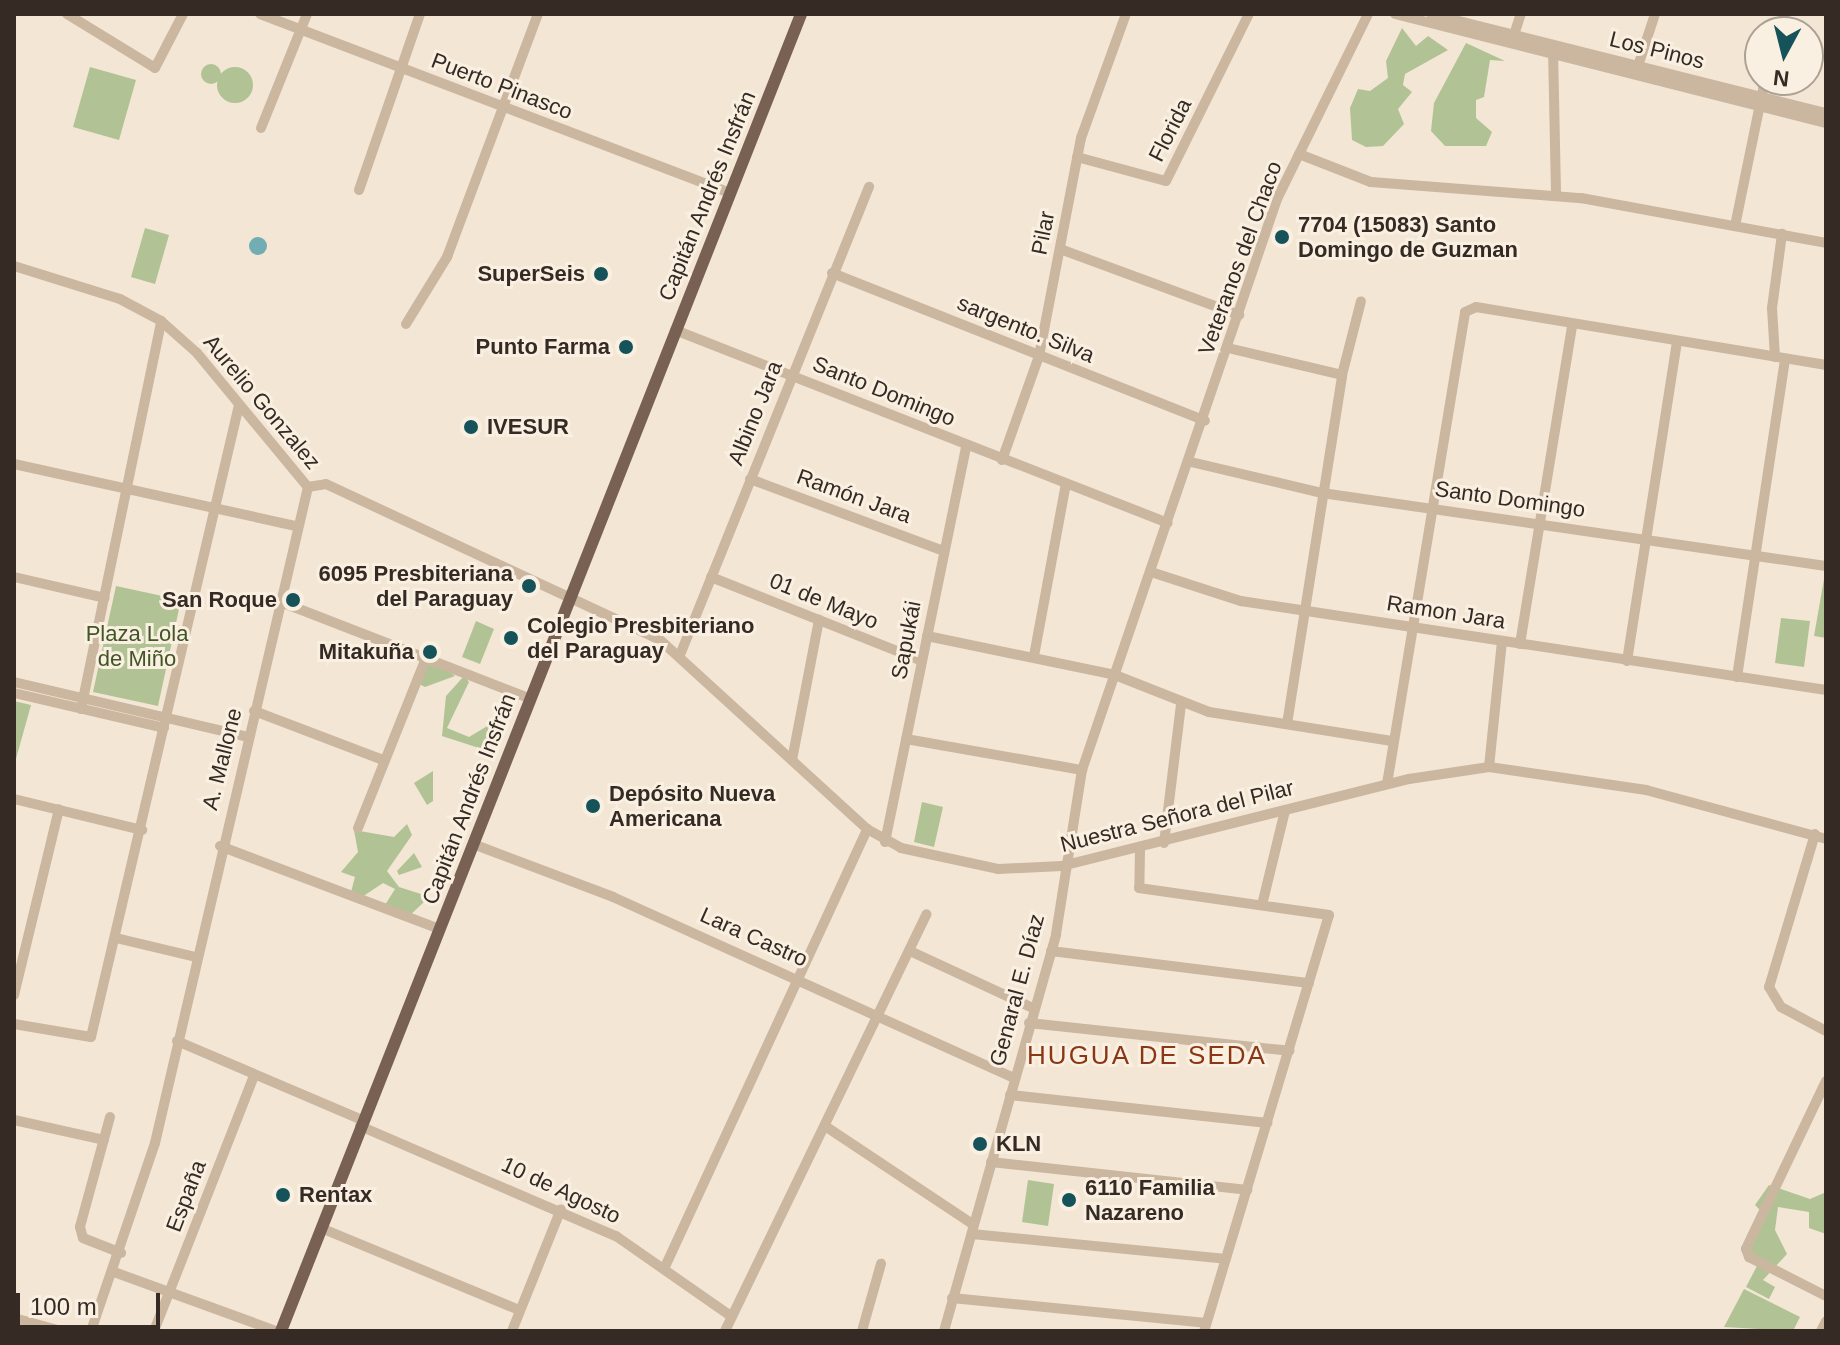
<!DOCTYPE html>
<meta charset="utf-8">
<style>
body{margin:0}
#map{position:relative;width:1840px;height:1345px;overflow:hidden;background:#f3e6d5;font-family:Arial,sans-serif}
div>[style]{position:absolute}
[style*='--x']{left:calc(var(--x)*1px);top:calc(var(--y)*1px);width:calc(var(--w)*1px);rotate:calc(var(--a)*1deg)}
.green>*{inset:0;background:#b1c394}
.round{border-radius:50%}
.water>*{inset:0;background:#71adb2}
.minor>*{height:10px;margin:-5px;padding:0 5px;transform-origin:5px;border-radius:5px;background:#cbb6a0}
.major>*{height:12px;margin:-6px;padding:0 6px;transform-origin:6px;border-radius:6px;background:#786153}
.dots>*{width:22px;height:22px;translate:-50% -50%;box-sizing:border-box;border:4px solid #faf0e1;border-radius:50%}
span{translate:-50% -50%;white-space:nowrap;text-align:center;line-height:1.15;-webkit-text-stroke:6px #faf0e1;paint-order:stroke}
.street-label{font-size:22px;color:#352a24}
.poi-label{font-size:22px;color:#352a24;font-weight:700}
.left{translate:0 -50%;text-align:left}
.right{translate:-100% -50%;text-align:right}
.park-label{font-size:22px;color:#425526}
.quarter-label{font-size:26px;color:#8b3716;letter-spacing:2px}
.frame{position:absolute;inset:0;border:16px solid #352a24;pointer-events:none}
.north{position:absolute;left:1744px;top:16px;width:80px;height:80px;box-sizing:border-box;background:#faf0e1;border:2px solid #aba195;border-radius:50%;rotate:187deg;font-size:22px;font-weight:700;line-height:32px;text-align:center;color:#352a24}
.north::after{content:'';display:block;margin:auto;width:28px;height:36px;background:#165259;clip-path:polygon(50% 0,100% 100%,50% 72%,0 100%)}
.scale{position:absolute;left:16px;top:1293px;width:144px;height:36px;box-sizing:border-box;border:4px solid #352a24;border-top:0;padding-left:10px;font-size:24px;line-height:28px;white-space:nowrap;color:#352a24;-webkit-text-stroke:6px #faf0e1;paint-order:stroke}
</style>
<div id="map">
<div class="green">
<div style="clip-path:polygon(1402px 28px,1416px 46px,1428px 36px,1448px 50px,1405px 74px,1403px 85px,1412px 92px,1398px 109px,1404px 124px,1383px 146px,1366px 147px,1352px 140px,1350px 108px,1358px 89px,1370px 91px,1388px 78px,1386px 61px)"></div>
<div style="clip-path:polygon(1466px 43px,1505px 61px,1490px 60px,1484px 97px,1476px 100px,1476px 118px,1492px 132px,1486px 146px,1445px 146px,1431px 131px,1434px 103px)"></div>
<div class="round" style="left:201px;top:64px;width:20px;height:20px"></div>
<div style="clip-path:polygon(90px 67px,136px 80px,119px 140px,73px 127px)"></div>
<div class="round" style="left:217px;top:67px;width:36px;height:36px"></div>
<div style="clip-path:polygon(145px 228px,169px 235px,155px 284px,131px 277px)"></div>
<div style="clip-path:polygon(1824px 579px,1826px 579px,1826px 638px,1814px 636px)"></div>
<div style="clip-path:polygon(116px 586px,181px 600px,158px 706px,93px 692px)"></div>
<div style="clip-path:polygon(1781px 618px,1810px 621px,1804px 667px,1775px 663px)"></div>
<div style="clip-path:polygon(476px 621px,494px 629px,480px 664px,462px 657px)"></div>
<div style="clip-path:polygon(428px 665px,443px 666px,455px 676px,425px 687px,417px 683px)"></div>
<div style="clip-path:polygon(464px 676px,469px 682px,447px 728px,469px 737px,489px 725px,496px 739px,485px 750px,442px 736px,446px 696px)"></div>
<div style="clip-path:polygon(14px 701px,31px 705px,14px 766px)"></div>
<div style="clip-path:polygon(433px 771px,433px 801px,427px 805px,414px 783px)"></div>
<div style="clip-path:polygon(922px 802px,943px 807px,934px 847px,914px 842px)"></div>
<div style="clip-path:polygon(407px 824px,412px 835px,387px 871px,399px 887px,421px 894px,424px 902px,408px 917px,385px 905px,395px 889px,383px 883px,362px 897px,351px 892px,355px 877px,341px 872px,358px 852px,354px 830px,394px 837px)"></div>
<div style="clip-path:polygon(414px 853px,422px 867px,399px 875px,397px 871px)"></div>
<div style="clip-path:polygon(1826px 1179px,1826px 1234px,1809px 1228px,1809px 1212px,1778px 1207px,1775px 1230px,1787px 1254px,1763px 1280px,1775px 1287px,1769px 1299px,1746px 1287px,1758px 1264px,1748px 1253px,1762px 1212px,1755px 1205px,1769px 1185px,1810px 1199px,1824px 1193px)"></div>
<div style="clip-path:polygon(1028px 1180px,1054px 1184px,1048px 1226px,1022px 1222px)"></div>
<div style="clip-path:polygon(1744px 1289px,1800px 1317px,1793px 1331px,1724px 1327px)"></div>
</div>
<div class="water">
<div class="round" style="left:249px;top:237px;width:18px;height:18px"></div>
</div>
<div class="minor">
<div style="--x:67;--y:14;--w:103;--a:31.5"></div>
<div style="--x:155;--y:68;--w:61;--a:-62.6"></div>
<div style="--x:260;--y:14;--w:503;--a:20.85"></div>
<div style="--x:1395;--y:14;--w:445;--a:14.2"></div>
<div style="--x:1431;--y:14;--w:407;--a:14.1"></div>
<div style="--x:1779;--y:32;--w:19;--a:-72"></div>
<div style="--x:1512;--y:41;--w:28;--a:-72"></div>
<div style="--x:1553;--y:49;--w:146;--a:88.8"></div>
<div style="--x:1638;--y:66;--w:55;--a:-71.9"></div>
<div style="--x:261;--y:128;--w:123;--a:-68"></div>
<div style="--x:1299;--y:154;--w:77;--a:21.3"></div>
<div style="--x:1371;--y:182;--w:211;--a:4.4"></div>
<div style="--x:1581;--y:198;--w:249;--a:10.4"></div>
<div style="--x:1077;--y:157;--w:92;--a:15.1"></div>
<div style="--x:1166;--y:181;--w:186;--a:-63.6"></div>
<div style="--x:359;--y:190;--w:186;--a:-70.9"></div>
<div style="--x:1735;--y:226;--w:149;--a:-78.4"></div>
<div style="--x:1060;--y:249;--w:191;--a:20.2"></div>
<div style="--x:14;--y:266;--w:111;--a:17.3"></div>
<div style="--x:120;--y:299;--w:47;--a:28.2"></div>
<div style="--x:161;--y:321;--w:48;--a:41.6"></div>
<div style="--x:197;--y:353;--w:174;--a:50.4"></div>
<div style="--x:308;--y:487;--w:18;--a:-9"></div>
<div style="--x:326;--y:484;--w:367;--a:25"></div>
<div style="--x:659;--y:639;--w:282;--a:42.4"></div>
<div style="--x:867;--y:829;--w:39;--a:29"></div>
<div style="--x:901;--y:848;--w:99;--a:12.2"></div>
<div style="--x:998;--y:869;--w:64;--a:-2.7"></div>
<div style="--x:1062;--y:866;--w:358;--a:-14.1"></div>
<div style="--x:1409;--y:779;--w:81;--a:-8.5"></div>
<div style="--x:1489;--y:767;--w:159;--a:8.3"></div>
<div style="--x:1646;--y:790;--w:187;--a:15.2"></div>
<div style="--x:832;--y:273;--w:401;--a:21.6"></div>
<div style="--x:406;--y:324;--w:79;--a:-58.5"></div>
<div style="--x:447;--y:257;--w:259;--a:-69.5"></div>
<div style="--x:675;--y:330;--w:529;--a:21.38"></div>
<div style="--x:1228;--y:348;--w:117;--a:13.3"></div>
<div style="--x:1775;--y:357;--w:49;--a:-93.5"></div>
<div style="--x:1772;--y:308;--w:75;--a:-82.3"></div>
<div style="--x:1002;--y:460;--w:110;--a:-70.4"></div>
<div style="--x:1039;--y:356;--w:222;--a:-79.1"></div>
<div style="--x:1081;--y:138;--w:132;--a:-70.1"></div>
<div style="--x:1191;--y:462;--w:135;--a:13.3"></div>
<div style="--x:1322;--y:493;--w:509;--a:8.24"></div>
<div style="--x:14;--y:464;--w:290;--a:12.4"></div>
<div style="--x:750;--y:479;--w:207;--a:20.4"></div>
<div style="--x:1151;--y:572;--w:95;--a:17.9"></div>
<div style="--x:1241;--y:601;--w:592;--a:8.65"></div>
<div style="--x:14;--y:577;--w:93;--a:13"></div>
<div style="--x:711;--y:577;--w:227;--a:21.7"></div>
<div style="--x:281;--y:602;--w:266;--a:21.2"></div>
<div style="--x:927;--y:636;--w:192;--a:11.7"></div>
<div style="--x:1115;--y:675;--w:101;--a:21.5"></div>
<div style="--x:1209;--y:712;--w:185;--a:9"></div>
<div style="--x:1520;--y:644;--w:322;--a:-80.7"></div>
<div style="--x:680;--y:655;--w:505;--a:-68.01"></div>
<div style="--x:1034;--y:656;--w:175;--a:-79.5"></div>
<div style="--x:1627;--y:661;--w:324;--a:-81.1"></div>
<div style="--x:1737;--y:677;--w:322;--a:-81.4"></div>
<div style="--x:14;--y:682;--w:240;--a:13.2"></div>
<div style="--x:14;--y:693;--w:154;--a:13.1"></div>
<div style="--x:81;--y:709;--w:396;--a:-78.3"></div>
<div style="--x:254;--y:711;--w:138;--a:20.8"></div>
<div style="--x:1287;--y:724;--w:353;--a:-81"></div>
<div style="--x:1342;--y:375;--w:76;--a:-75.6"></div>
<div style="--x:906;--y:739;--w:179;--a:10"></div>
<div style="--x:792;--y:760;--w:143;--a:-79.1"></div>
<div style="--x:1489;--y:767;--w:126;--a:-84.1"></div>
<div style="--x:1387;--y:784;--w:478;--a:-80.6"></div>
<div style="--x:1465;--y:312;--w:12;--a:-24"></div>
<div style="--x:1476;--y:307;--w:355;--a:9.4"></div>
<div style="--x:14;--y:799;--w:132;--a:13.6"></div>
<div style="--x:358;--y:828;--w:183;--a:-68.2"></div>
<div style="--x:1815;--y:834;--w:160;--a:106.7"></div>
<div style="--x:1769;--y:987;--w:23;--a:59"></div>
<div style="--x:1781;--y:1007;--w:51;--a:28.1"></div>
<div style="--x:885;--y:842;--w:404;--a:-78.4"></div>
<div style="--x:1164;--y:843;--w:140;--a:-83"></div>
<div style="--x:473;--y:844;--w:150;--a:20.7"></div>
<div style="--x:613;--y:897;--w:440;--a:24.3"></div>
<div style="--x:220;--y:846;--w:235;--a:20.7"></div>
<div style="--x:1140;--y:849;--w:39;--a:91"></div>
<div style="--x:1139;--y:888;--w:192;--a:8.1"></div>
<div style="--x:1329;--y:915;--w:434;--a:106.7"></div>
<div style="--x:1262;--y:905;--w:97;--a:-76.3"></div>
<div style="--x:116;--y:938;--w:82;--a:13.4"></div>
<div style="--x:910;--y:951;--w:136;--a:24.9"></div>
<div style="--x:1051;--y:951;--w:260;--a:7.1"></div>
<div style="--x:14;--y:995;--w:191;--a:-76.4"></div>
<div style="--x:1029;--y:1023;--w:262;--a:6.1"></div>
<div style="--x:14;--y:1024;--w:78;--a:9.6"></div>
<div style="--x:91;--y:1037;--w:649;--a:-76.82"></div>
<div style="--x:177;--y:1041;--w:201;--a:23.1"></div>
<div style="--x:1826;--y:1081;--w:186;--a:115.5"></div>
<div style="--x:1746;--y:1249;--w:9;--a:69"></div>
<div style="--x:1749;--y:1257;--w:86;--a:26.9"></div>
<div style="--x:1010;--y:1095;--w:259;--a:6.2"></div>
<div style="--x:110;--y:1117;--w:114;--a:105.3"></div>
<div style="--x:80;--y:1227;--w:11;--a:75"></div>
<div style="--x:83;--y:1238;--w:41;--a:21.5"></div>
<div style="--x:14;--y:1120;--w:92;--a:12.5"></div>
<div style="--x:360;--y:1126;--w:279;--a:23.3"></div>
<div style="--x:616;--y:1236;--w:141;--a:34.9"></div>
<div style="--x:828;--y:1128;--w:175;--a:33.6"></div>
<div style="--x:991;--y:1162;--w:258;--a:6.2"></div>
<div style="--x:321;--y:1228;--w:214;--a:22.5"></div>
<div style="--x:972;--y:1234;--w:255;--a:5.6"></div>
<div style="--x:664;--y:1269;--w:485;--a:-65.2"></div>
<div style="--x:114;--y:1272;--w:172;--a:20"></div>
<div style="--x:952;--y:1298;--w:255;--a:5.6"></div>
<div style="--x:14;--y:1318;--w:49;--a:15.5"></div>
<div style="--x:91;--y:1331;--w:199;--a:-71.2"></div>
<div style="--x:155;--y:1143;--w:674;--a:-76.87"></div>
<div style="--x:154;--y:1331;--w:274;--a:-68.6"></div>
<div style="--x:512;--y:1331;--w:131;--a:-68.1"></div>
<div style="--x:725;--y:1331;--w:463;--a:-64.2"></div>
<div style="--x:862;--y:1331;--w:70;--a:-74.2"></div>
<div style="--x:944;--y:1331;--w:412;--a:-74.2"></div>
<div style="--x:1056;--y:934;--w:166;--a:-81"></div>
<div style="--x:1082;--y:770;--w:603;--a:-71.14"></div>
<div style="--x:1277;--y:199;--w:206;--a:-63.8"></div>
<div style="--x:1821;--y:1331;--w:11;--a:-63"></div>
</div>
<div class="major">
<div style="--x:281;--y:1331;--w:1416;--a:-68.45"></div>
</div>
<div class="dots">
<div style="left:1282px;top:237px;background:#165259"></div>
<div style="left:601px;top:274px;background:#165259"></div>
<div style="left:626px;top:347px;background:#165259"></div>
<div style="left:471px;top:427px;background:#165259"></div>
<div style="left:529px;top:586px;background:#165259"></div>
<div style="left:293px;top:600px;background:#165259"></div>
<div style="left:511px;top:638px;background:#165259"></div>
<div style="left:430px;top:652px;background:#165259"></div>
<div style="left:593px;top:806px;background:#165259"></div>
<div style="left:980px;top:1144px;background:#165259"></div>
<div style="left:283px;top:1195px;background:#165259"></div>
<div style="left:1069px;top:1200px;background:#165259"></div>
</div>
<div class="street-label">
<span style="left:1657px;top:50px;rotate:14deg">Los Pinos</span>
<span style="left:502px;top:86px;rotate:21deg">Puerto Pinasco</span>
<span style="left:1170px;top:130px;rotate:-63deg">Florida</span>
<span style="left:707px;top:196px;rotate:-68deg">Capitán Andrés Insfrán</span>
<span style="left:1043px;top:233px;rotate:-79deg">Pilar</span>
<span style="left:1240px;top:258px;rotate:-70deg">Veteranos del Chaco</span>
<span style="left:1026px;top:329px;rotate:22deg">sargento. Silva</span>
<span style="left:884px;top:391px;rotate:22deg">Santo Domingo</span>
<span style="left:262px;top:402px;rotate:50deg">Aurelio Gonzalez</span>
<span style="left:755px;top:413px;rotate:-68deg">Albino Jara</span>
<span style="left:854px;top:496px;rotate:20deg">Ramón Jara</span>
<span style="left:1510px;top:499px;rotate:8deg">Santo Domingo</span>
<span style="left:824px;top:601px;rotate:22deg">01 de Mayo</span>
<span style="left:1446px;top:612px;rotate:9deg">Ramon Jara</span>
<span style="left:906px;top:640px;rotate:-79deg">Sapukái</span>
<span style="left:222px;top:759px;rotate:-76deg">A. Mallone</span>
<span style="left:469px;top:799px;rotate:-69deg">Capitán Andrés Insfrán</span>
<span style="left:1177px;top:816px;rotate:-14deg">Nuestra Señora del Pilar</span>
<span style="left:754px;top:937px;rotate:24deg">Lara Castro</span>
<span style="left:1017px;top:990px;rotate:-75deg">Genaral E. Díaz</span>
<span style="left:561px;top:1190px;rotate:25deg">10 de Agosto</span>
<span style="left:186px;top:1196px;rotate:-69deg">España</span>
</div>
<div class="poi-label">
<span class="left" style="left:1298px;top:237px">7704 (15083) Santo<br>Domingo de Guzman</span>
<span class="right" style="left:585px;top:274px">SuperSeis</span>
<span class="right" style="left:610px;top:347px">Punto Farma</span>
<span class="left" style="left:487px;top:427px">IVESUR</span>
<span class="right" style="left:513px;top:586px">6095 Presbiteriana<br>del Paraguay</span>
<span class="right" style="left:277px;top:600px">San Roque</span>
<span class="left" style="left:527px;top:638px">Colegio Presbiteriano<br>del Paraguay</span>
<span class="right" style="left:414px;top:652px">Mitakuña</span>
<span class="left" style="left:609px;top:806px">Depósito Nueva<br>Americana</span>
<span class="left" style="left:996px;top:1144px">KLN</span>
<span class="left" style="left:1085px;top:1200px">6110 Familia<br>Nazareno</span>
<span class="left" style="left:299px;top:1195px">Rentax</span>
</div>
<div class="park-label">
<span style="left:137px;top:646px">Plaza Lola<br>de Miño</span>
</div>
<div class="quarter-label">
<span style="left:1147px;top:1056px">HUGUA DE SEDA</span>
</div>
<div class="frame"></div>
<div class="north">N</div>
<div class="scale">100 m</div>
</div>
